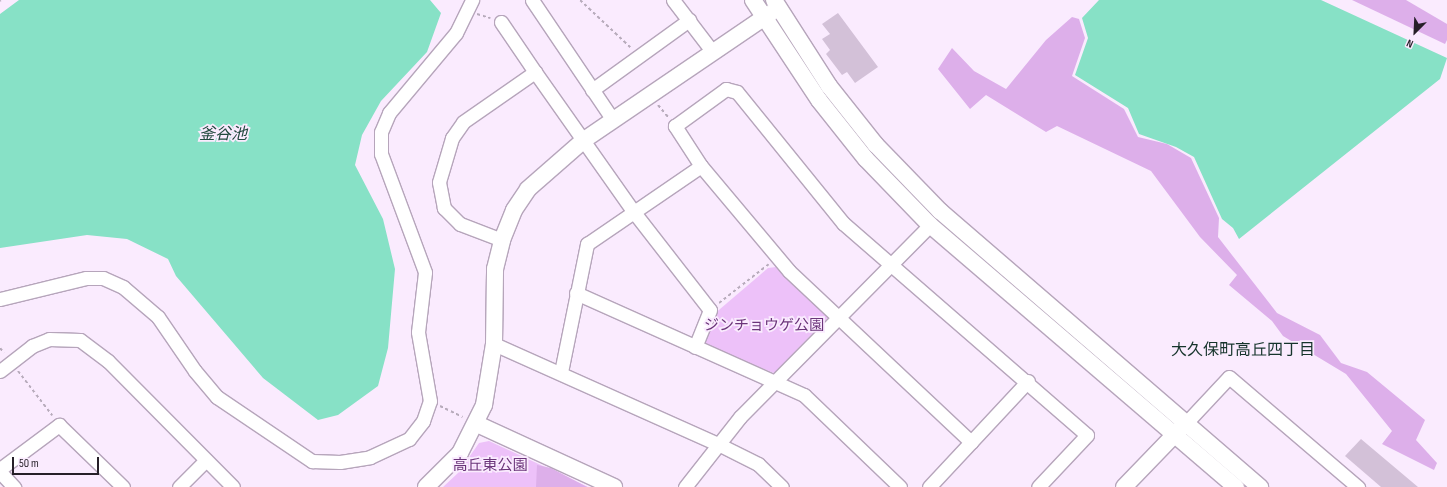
<!DOCTYPE html>
<meta charset="utf-8">
<style>
body{margin:0}
#map{position:relative;width:1447px;height:487px;overflow:hidden;background:#faebfe;font-family:"Sofia Sans Condensed","Noto Sans JP",sans-serif}
div>[style]{position:absolute}
[style*='--x']{left:calc(var(--x)*1px);top:calc(var(--y)*1px);width:calc(var(--w)*1px);rotate:calc(var(--a)*1deg)}
.green>*{inset:0;background:#edc1f9}
.forest>*{inset:0;background:#ddafea}
.water>*{inset:0;background:#87e1c6}
.building>*{inset:0;background:#d3c1d8}
.path>*{height:2px;margin-top:-1px;transform-origin:0;background:repeating-linear-gradient(90deg,#b7abbb 0 3px,transparent 0 6px)}
.roads{filter:drop-shadow(1px 0 #b6a5bb) drop-shadow(-1px 0 #b6a5bb) drop-shadow(0 1px #b6a5bb) drop-shadow(0 -1px #b6a5bb)}
.minor>*{height:13px;margin:-6.5px;padding:0 6.5px;transform-origin:6.5px;border-radius:6.5px;background:#fff}
.tertiary>*{height:16px;margin:-8px;padding:0 8px;transform-origin:8px;border-radius:8px;background:#fff}
span{translate:-50% -50%;white-space:nowrap;text-align:center;line-height:1.15;-webkit-text-stroke:3.5px #faebfe;paint-order:stroke}
.park-label{font-size:15px;color:#6b347a}
.water-label{font-size:16px;color:#21493e;font-style:italic}
.neighbourhood-label{font-size:16px;color:#16342c}
.north{position:absolute;left:1395px;top:12px;width:40px;height:40px;-webkit-text-stroke:3px #faebfe;paint-order:stroke;rotate:204deg;font-size:11px;font-weight:700;line-height:16px;text-align:center;color:#261f28}
.north::after{content:'';display:block;margin:auto;width:14px;height:18px;background:#261f28;clip-path:polygon(50% 0,100% 100%,50% 72%,0 100%)}
.scale{position:absolute;left:12px;top:457px;width:87px;height:18px;box-sizing:border-box;border:2px solid #261f28;border-top:0;padding-left:5px;font-size:12px;line-height:14px;white-space:nowrap;color:#261f28;-webkit-text-stroke:3px #faebfe;paint-order:stroke}
</style>
<div id="map">
<div class="green">
<div style="clip-path:polygon(776px 267px,824px 312px,828px 317px,826px 320px,774px 373px,704px 346px,701px 341px,713px 315px,768px 268px)"></div>
<div style="clip-path:polygon(489px 441px,588px 487px,443px 487px,458px 473px,479px 443px)"></div>
</div>
<div class="forest">
<div style="clip-path:polygon(1352px 0,1406px 0,1447px 24px,1447px 40px,1445px 44px)"></div>
<div style="clip-path:polygon(1072px 17px,1079px 19px,1085px 38px,1072px 76px,1124px 109px,1138px 137px,1167px 144px,1191px 158px,1219px 218px,1218px 237px,1277px 313px,1320px 335px,1341px 363px,1367px 372px,1425px 420px,1416px 440px,1437px 463px,1434px 470px,1382px 444px,1392px 431px,1346px 374px,1283px 336px,1272px 321px,1229px 285px,1237px 275px,1200px 237px,1151px 171px,1057px 126px,1046px 132px,986px 95px,970px 109px,938px 69px,952px 48px,974px 71px,1006px 89px,1046px 40px)"></div>
<div style="clip-path:polygon(537px 465px,551px 468px,587px 487px,536px 487px)"></div>
</div>
<div class="water">
<div style="clip-path:polygon(19px 0,430px 0,441px 13px,427px 52px,381px 101px,362px 135px,355px 165px,383px 219px,395px 269px,388px 348px,378px 386px,338px 415px,318px 420px,263px 378px,176px 276px,168px 259px,127px 239px,87px 235px,0 248px,0 14px)"></div>
<div style="clip-path:polygon(1099px 0,1321px 0,1447px 58px,1440px 79px,1239px 239px,1233px 228px,1222px 219px,1194px 157px,1176px 147px,1139px 134px,1128px 108px,1075px 75px,1088px 38px,1082px 18px)"></div>
</div>
<div class="building">
<div style="clip-path:polygon(838px 13px,878px 67px,855px 83px,847px 72px,842px 75px,826px 54px,830px 50px,822px 39px,830px 34px,822px 24px)"></div>
<div style="clip-path:polygon(1361px 439px,1418px 487px,1381px 487px,1345px 456px)"></div>
</div>
<div class="path">
<div style="--x:580;--y:0;--w:69;--a:43.2"></div>
<div style="--x:0;--y:1;--w:1;--a:-45"></div>
<div style="--x:477;--y:14;--w:14;--a:17"></div>
<div style="--x:658;--y:105;--w:16;--a:50"></div>
<div style="--x:719;--y:303;--w:63;--a:-38"></div>
<div style="--x:0;--y:348;--w:6;--a:51"></div>
<div style="--x:18;--y:371;--w:56;--a:52.3"></div>
<div style="--x:440;--y:406;--w:25;--a:26"></div>
</div>
<div class="roads">
<div class="minor">
<div style="--x:532;--y:0;--w:145;--a:56"></div>
<div style="--x:673;--y:0;--w:64;--a:52.6"></div>
<div style="--x:501;--y:22;--w:60;--a:55.8"></div>
<div style="--x:592;--y:90;--w:120;--a:-35.8"></div>
<div style="--x:701;--y:166;--w:48;--a:-123"></div>
<div style="--x:675;--y:126;--w:63;--a:-36"></div>
<div style="--x:726;--y:89;--w:11;--a:15"></div>
<div style="--x:737;--y:92;--w:169;--a:51"></div>
<div style="--x:843;--y:223;--w:323;--a:41"></div>
<div style="--x:1087;--y:435;--w:71;--a:133.3"></div>
<div style="--x:502;--y:240;--w:45;--a:-159.1"></div>
<div style="--x:460;--y:224;--w:23;--a:-135"></div>
<div style="--x:444;--y:208;--w:26;--a:-101"></div>
<div style="--x:439;--y:182;--w:46;--a:-73.5"></div>
<div style="--x:452;--y:138;--w:19;--a:-55"></div>
<div style="--x:463;--y:122;--w:88;--a:-34.8"></div>
<div style="--x:535;--y:72;--w:170;--a:54.8"></div>
<div style="--x:633;--y:211;--w:125;--a:52.1"></div>
<div style="--x:710;--y:310;--w:40;--a:112"></div>
<div style="--x:576;--y:293;--w:250;--a:24.1"></div>
<div style="--x:804;--y:395;--w:133;--a:43.8"></div>
<div style="--x:0;--y:299;--w:89;--a:-13.7"></div>
<div style="--x:86;--y:278;--w:17;--a:0"></div>
<div style="--x:103;--y:278;--w:22;--a:24"></div>
<div style="--x:123;--y:287;--w:46;--a:40.6"></div>
<div style="--x:158;--y:317;--w:65;--a:55.6"></div>
<div style="--x:195;--y:371;--w:34;--a:50"></div>
<div style="--x:217;--y:397;--w:115;--a:34"></div>
<div style="--x:312;--y:461;--w:28;--a:2"></div>
<div style="--x:340;--y:462;--w:30;--a:-9"></div>
<div style="--x:370;--y:457;--w:43;--a:-24.8"></div>
<div style="--x:409;--y:439;--w:23;--a:-52"></div>
<div style="--x:423;--y:421;--w:21;--a:-71"></div>
<div style="--x:430;--y:401;--w:70;--a:-99.9"></div>
<div style="--x:418;--y:332;--w:60;--a:-83.3"></div>
<div style="--x:425;--y:272;--w:126;--a:-110.4"></div>
<div style="--x:381;--y:154;--w:22;--a:-90"></div>
<div style="--x:381;--y:132;--w:21;--a:-67"></div>
<div style="--x:389;--y:113;--w:104;--a:-50.1"></div>
<div style="--x:456;--y:33;--w:37;--a:-64"></div>
<div style="--x:494;--y:344;--w:245;--a:24.1"></div>
<div style="--x:718;--y:444;--w:45;--a:26.6"></div>
<div style="--x:758;--y:464;--w:33;--a:44"></div>
<div style="--x:0;--y:371;--w:41;--a:-38"></div>
<div style="--x:32;--y:346;--w:18;--a:-22"></div>
<div style="--x:49;--y:339;--w:31;--a:2"></div>
<div style="--x:80;--y:340;--w:35;--a:37"></div>
<div style="--x:108;--y:361;--w:177;--a:45.2"></div>
<div style="--x:561;--y:372;--w:131;--a:-78.5"></div>
<div style="--x:587;--y:244;--w:138;--a:-34.4"></div>
<div style="--x:701;--y:166;--w:137;--a:50"></div>
<div style="--x:789;--y:271;--w:250;--a:43.2"></div>
<div style="--x:1185;--y:424;--w:64;--a:-46.9"></div>
<div style="--x:1229;--y:377;--w:170;--a:40.5"></div>
<div style="--x:0;--y:469;--w:74;--a:-36.7"></div>
<div style="--x:59;--y:425;--w:89;--a:44.1"></div>
<div style="--x:0;--y:472;--w:21;--a:47"></div>
<div style="--x:179;--y:487;--w:38;--a:-45"></div>
<div style="--x:685;--y:487;--w:89;--a:-51.8"></div>
<div style="--x:740;--y:417;--w:270;--a:-45.3"></div>
<div style="--x:929;--y:487;--w:145;--a:-47"></div>
</div>
<div class="tertiary">
<div style="--x:753;--y:0;--w:120;--a:56.6"></div>
<div style="--x:819;--y:100;--w:75;--a:51.5"></div>
<div style="--x:866;--y:159;--w:92;--a:45.9"></div>
<div style="--x:930;--y:225;--w:403;--a:40.6"></div>
<div style="--x:774;--y:0;--w:102;--a:57.4"></div>
<div style="--x:829;--y:86;--w:75;--a:51.5"></div>
<div style="--x:876;--y:145;--w:92;--a:45.9"></div>
<div style="--x:940;--y:211;--w:423;--a:40.8"></div>
<div style="--x:477;--y:424;--w:151;--a:24.7"></div>
<div style="--x:426;--y:487;--w:48;--a:-45"></div>
<div style="--x:460;--y:453;--w:54;--a:-63.4"></div>
<div style="--x:484;--y:405;--w:62;--a:-80.7"></div>
<div style="--x:494;--y:344;--w:75;--a:-89.2"></div>
<div style="--x:495;--y:269;--w:30;--a:-76"></div>
<div style="--x:502;--y:240;--w:32;--a:-68"></div>
<div style="--x:514;--y:210;--w:25;--a:-56"></div>
<div style="--x:528;--y:189;--w:74;--a:-41.2"></div>
<div style="--x:584;--y:140;--w:226;--a:-34.2"></div>
<div style="--x:1124;--y:487;--w:82;--a:-46"></div>
</div>
</div>
<div class="park-label">
<span style="left:764px;top:326px">ジンチョウゲ公園</span>
<span style="left:490px;top:466px">高丘東公園</span>
</div>
<div class="water-label">
<span style="left:223px;top:135px">釜谷池</span>
</div>
<div class="neighbourhood-label">
<span style="left:1243px;top:351px">大久保町高丘四丁目</span>
</div>
<div class="north">N</div>
<div class="scale">50 m</div>
</div>
